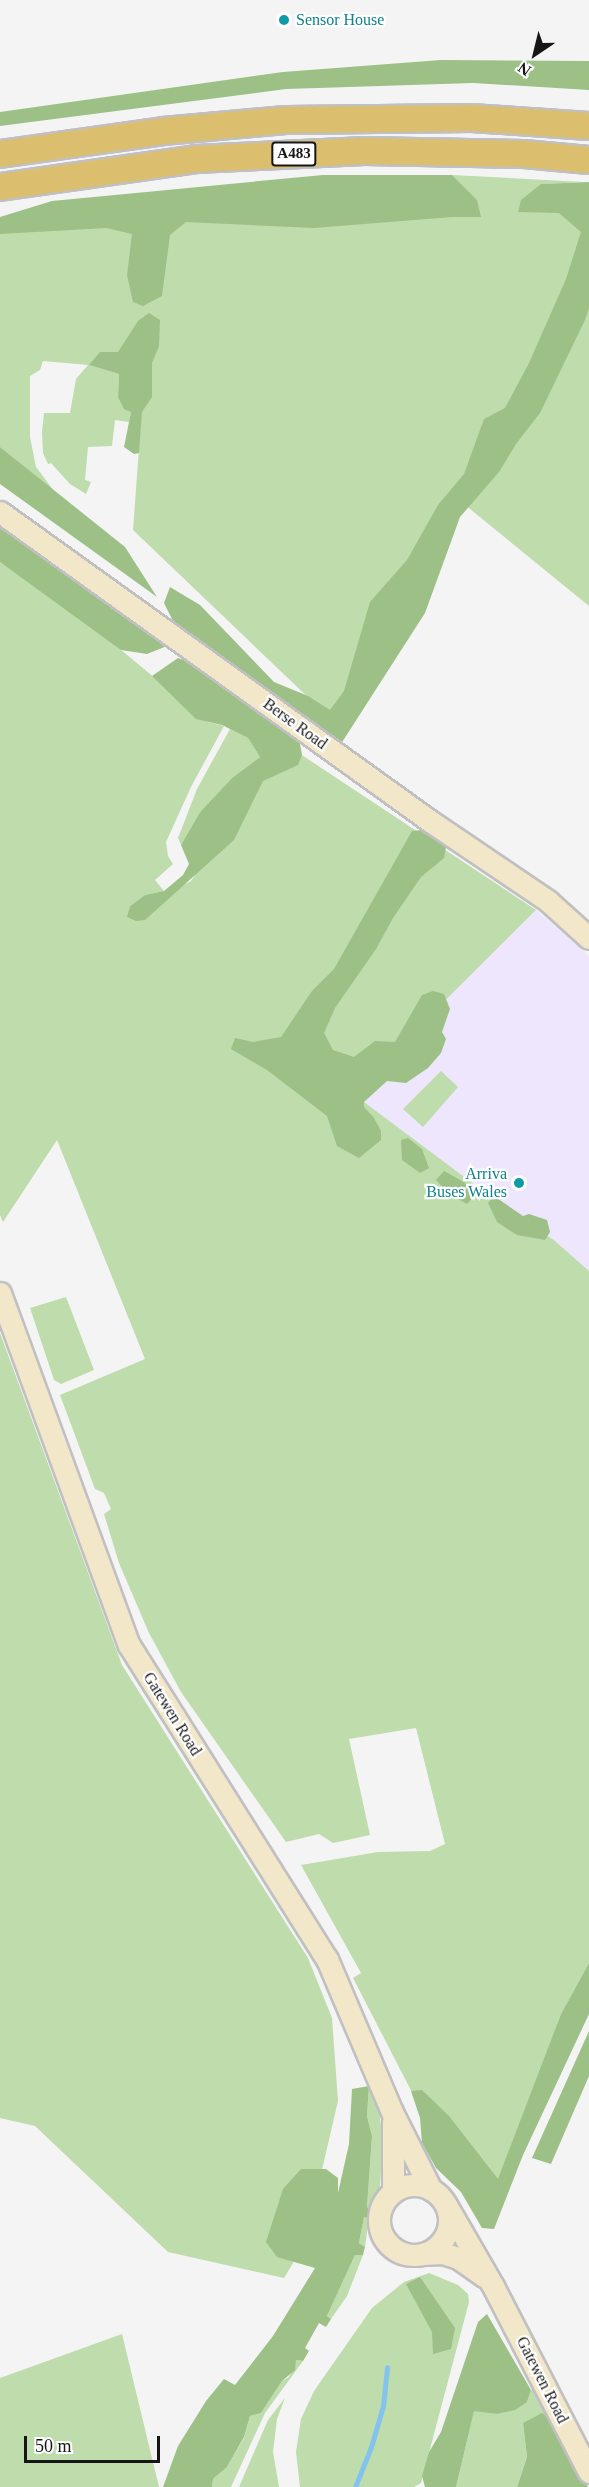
<!DOCTYPE html>
<style>
body{margin:0}
#map{position:relative;width:589px;height:2487px;overflow:hidden;background:#f4f4f5;font-family:"Times New Roman",serif}
div>[style]{position:absolute}
[style*='--x']{left:calc(var(--x)*1px);top:calc(var(--y)*1px);width:calc(var(--w)*1px);rotate:calc(var(--a)*1deg)}
.industrial>*{inset:0;background:#eee6fc}
.green>*{inset:0;background:#bedcac}
.forest>*{inset:0;background:#9cc085}
.stream>*{height:5px;margin:-2.5px;padding:0 2.5px;transform-origin:2.5px;border-radius:2.5px;background:#83c3ee}
.roads{filter:drop-shadow(2px 0 #c0c0c2) drop-shadow(-2px 0 #c0c0c2) drop-shadow(0 2px #c0c0c2) drop-shadow(0 -2px #c0c0c2)}
.secondary>*{height:21px;margin:-10.5px;padding:0 10.5px;transform-origin:10.5px;border-radius:10.5px;background:#f2e7c8}
.secondary>.ring{margin:-10.5px;padding:0;box-sizing:content-box;background:none;border:21px solid #f2e7c8;border-radius:50%}
.trunk>*{height:26px;margin:-13px;padding:0 13px;transform-origin:13px;border-radius:13px;background:#dbbe6e}
.dots>*{width:16px;height:16px;translate:-50% -50%;box-sizing:border-box;border:3px solid #fff;border-radius:50%}
span{translate:-50% -50%;white-space:nowrap;text-align:center;line-height:1.15;-webkit-text-stroke:4.5px #fff;paint-order:stroke}
.shield-label span{padding:2px 4px;background:#fff;border:2px solid;border-radius:4px;-webkit-text-stroke-width:0}
.shield-label{font-size:15px;color:#161616;font-weight:700}
.culture-label{font-size:16px;color:#0d838f}
.left{translate:0 -50%;text-align:left}
.right{translate:-100% -50%;text-align:right}
.street-label{font-size:16px;color:#161616}
.north{position:absolute;left:505px;top:24px;width:60px;height:60px;-webkit-text-stroke:4px #fff;paint-order:stroke;rotate:215deg;font-size:16px;font-weight:700;line-height:24px;text-align:center;color:#161616}
.north::after{content:'';display:block;margin:auto;width:21px;height:27px;background:#161616;clip-path:polygon(50% 0,100% 100%,50% 72%,0 100%)}
.scale{position:absolute;left:24px;top:2436px;width:136px;height:27px;box-sizing:border-box;border:3px solid #161616;border-top:0;padding-left:8px;font-size:18px;line-height:21px;white-space:nowrap;color:#161616;-webkit-text-stroke:4px #fff;paint-order:stroke}
</style>
<div id="map">
<div class="industrial">
<div style="clip-path:polygon(536px 910px,589px 956px,589px 1271px,555px 1241px,483px 1191px,352px 1093px)"></div>
</div>
<div class="green">
<div style="clip-path:polygon(452px 175px,584px 182px,542px 184px,589px 199px,589px 606px,459px 500px,336px 724px,133px 530px,146px 352px,89px 365px,119px 374px,118px 397px,131px 412px,129px 422px,115px 420px,112px 446px,88px 447px,85px 480px,91px 482px,86px 494px,70px 484px,51px 463px,48px 464px,43px 453px,42px 432px,44px 413px,70px 413px,76px 379px,88px 365px,43px 361px,40px 370px,30px 376px,30px 437px,36px 467px,54px 491px,0 447px,0 222px,476px 200px)"></div>
<div style="clip-path:polygon(0 562px,97px 630px,208px 722px,224px 726px,191px 787px,166px 842px,168px 856px,173px 864px,155px 880px,164px 891px,145px 895px,130px 906px,129px 912px,191px 881px,282px 742px,536px 910px,352px 1093px,483px 1191px,555px 1241px,589px 1271px,589px 1963px,561px 2014px,482px 2228px,353px 1978px,361px 1973px,301px 1865px,378px 1852px,430px 1851px,445px 1844px,416px 1728px,349px 1739px,370px 1835px,333px 1843px,319px 1834px,286px 1842px,181px 1692px,149px 1633px,119px 1563px,104px 1514px,111px 1509px,104px 1493px,95px 1489px,60px 1395px,145px 1359px,57px 1140px,3px 1222px,0 1215px)"></div>
<div style="clip-path:polygon(230px 729px,248px 738px,260px 757px,232px 778px,200px 812px,181px 845px,178px 838px,197px 789px)"></div>
<div style="clip-path:polygon(441px 1071px,458px 1087px,423px 1127px,403px 1109px)"></div>
<div style="clip-path:polygon(66px 1297px,94px 1370px,61px 1384px,54px 1380px,30px 1308px)"></div>
<div style="clip-path:polygon(0 1333px,122px 1665px,308px 1958px,332px 2018px,338px 2101px,305px 2243px,284px 2278px,168px 2252px,35px 2126px,0 2118px)"></div>
<div style="clip-path:polygon(369px 2086px,379px 2109px,386px 2170px,381px 2171px,380px 2187px,372px 2210px,367px 2207px,372px 2136px,367px 2116px)"></div>
<div style="clip-path:polygon(364px 2216px,369px 2218px,365px 2247px,359px 2243px)"></div>
<div style="clip-path:polygon(355px 2255px,363px 2255px,347px 2296px,331px 2319px,327px 2316px)"></div>
<div style="clip-path:polygon(429px 2273px,458px 2285px,468px 2294px,469px 2302px,421px 2483px,414px 2487px,300px 2487px,296px 2452px,301px 2419px,314px 2391px,372px 2308px,404px 2282px)"></div>
<div style="clip-path:polygon(122px 2334px,159px 2487px,0 2487px,0 2378px)"></div>
<div style="clip-path:polygon(296px 2360px,303px 2361px,265px 2413px,231px 2487px,212px 2487px,213px 2479px,227px 2467px,244px 2438px,250px 2416px,261px 2413px,282px 2381px,289px 2377px)"></div>
<div style="clip-path:polygon(531px 2390px,534px 2390px,551px 2419px,523px 2423px,527px 2457px,517px 2487px,456px 2487px,474px 2410px,497px 2414px,527px 2402px)"></div>
<div style="clip-path:polygon(285px 2398px,277px 2419px,273px 2452px,279px 2487px,239px 2487px,268px 2420px)"></div>
</div>
<div class="forest">
<div style="clip-path:polygon(441px 60px,589px 61px,589px 90px,473px 83px,286px 89px,0 126px,0 112px,283px 72px)"></div>
<div style="clip-path:polygon(323px 175px,452px 175px,477px 200px,481px 217px,452px 217px,314px 228px,186px 222px,170px 235px,162px 296px,143px 306px,133px 302px,127px 275px,132px 234px,106px 228px,0 234px,0 217px,52px 201px)"></div>
<div style="clip-path:polygon(589px 182px,589px 308px,585px 320px,540px 413px,516px 444px,499px 472px,460px 517px,425px 613px,337px 750px,180px 635px,164px 603px,170px 587px,200px 605px,274px 682px,308px 696px,330px 710px,344px 691px,370px 602px,407px 560px,438px 505px,464px 474px,484px 419px,505px 408px,529px 363px,566px 279px,581px 232px,559px 213px,518px 212px,521px 200px,541px 184px)"></div>
<div style="clip-path:polygon(149px 313px,160px 320px,159px 346px,152px 363px,152px 397px,142px 412px,139px 453px,134px 454px,124px 447px,131px 412px,124px 409px,118px 397px,119px 374px,89px 365px,100px 352px,118px 352px,138px 321px)"></div>
<div style="clip-path:polygon(0 447px,125px 547px,157px 597px,0 484px)"></div>
<div style="clip-path:polygon(0 525px,112px 602px,167px 646px,147px 654px,121px 650px,0 562px)"></div>
<div style="clip-path:polygon(178px 658px,201px 666px,284px 724px,300px 744px,302px 755px,298px 765px,263px 781px,234px 840px,145px 920px,136px 921px,127px 917px,130px 906px,145px 895px,164px 891px,183px 875px,189px 864px,181px 845px,200px 812px,232px 778px,260px 757px,248px 738px,222px 725px,196px 719px,152px 676px)"></div>
<div style="clip-path:polygon(422px 830px,439px 839px,446px 847px,444px 858px,421px 877px,393px 918px,376px 949px,335px 1008px,324px 1033px,333px 1050px,354px 1057px,375px 1041px,395px 1042px,422px 995px,433px 991px,444px 994px,450px 1009px,442px 1032px,446px 1039px,441px 1053px,428px 1068px,406px 1083px,387px 1081px,364px 1102px,364px 1107px,374px 1118px,381px 1131px,381px 1140px,359px 1158px,337px 1146px,327px 1116px,267px 1070px,231px 1049px,235px 1038px,253px 1042px,281px 1037px,312px 991px,334px 969px,412px 831px)"></div>
<div style="clip-path:polygon(408px 1138px,422px 1149px,429px 1168px,420px 1173px,402px 1160px,401px 1140px)"></div>
<div style="clip-path:polygon(444px 1171px,462px 1181px,478px 1192px,467px 1204px,448px 1193px,436px 1180px)"></div>
<div style="clip-path:polygon(494px 1196px,523px 1216px,529px 1214px,547px 1220px,550px 1232px,545px 1240px,517px 1235px,497px 1222px,488px 1203px)"></div>
<div style="clip-path:polygon(589px 1963px,589px 2014px,523px 2155px,494px 2229px,482px 2228px,461px 2192px,436px 2168px,422px 2143px,420px 2118px,411px 2091px,422px 2090px,449px 2116px,498px 2179px,561px 2014px)"></div>
<div style="clip-path:polygon(589px 2031px,589px 2076px,551px 2164px,532px 2158px)"></div>
<div style="clip-path:polygon(369px 2086px,367px 2116px,372px 2136px,367px 2207px,372px 2210px,369px 2218px,364px 2217px,359px 2243px,365px 2247px,363px 2255px,355px 2255px,327px 2316px,331px 2319px,326px 2327px,319px 2323px,305px 2348px,309px 2351px,303px 2361px,296px 2360px,295px 2370px,282px 2381px,261px 2413px,250px 2416px,244px 2437px,227px 2467px,213px 2479px,212px 2487px,163px 2487px,178px 2446px,206px 2401px,224px 2379px,235px 2385px,273px 2336px,315px 2268px,277px 2257px,266px 2242px,283px 2189px,301px 2169px,326px 2169px,338px 2178px,338px 2193px,349px 2144px,352px 2089px)"></div>
<div style="clip-path:polygon(420px 2277px,455px 2328px,451px 2349px,433px 2354px,432px 2332px,406px 2284px)"></div>
<div style="clip-path:polygon(487px 2314px,531px 2390px,527px 2402px,515px 2410px,497px 2414px,474px 2411px,456px 2487px,425px 2487px,422px 2476px,429px 2452px,441px 2432px,478px 2322px)"></div>
<div style="clip-path:polygon(542px 2413px,551px 2419px,588px 2487px,517px 2487px,527px 2457px,523px 2423px)"></div>
</div>
<div class="stream">
<div style="--x:355;--y:2487;--w:43;--a:-68.2"></div>
<div style="--x:371;--y:2447;--w:43;--a:-73.7"></div>
<div style="--x:383;--y:2406;--w:39;--a:-84"></div>
</div>
<div class="roads">
<div class="secondary">
<div style="--x:0;--y:512;--w:530;--a:35.7"></div>
<div style="--x:430;--y:821;--w:143;--a:34.1"></div>
<div style="--x:548;--y:901;--w:55;--a:42.1"></div>
<div style="--x:0;--y:1293;--w:375;--a:69.9"></div>
<div style="--x:129;--y:1645;--w:371;--a:57.8"></div>
<div style="--x:327;--y:1959;--w:166;--a:67"></div>
<div style="--x:392;--y:2112;--w:87;--a:63.4"></div>
<div style="--x:393;--y:2121;--w:71;--a:90"></div>
<div class="ring" style="left:379px;top:2185px;width:49px;height:49px"></div>
<div style="--x:445;--y:2203;--w:98;--a:60"></div>
<div style="--x:494;--y:2288;--w:207;--a:62.7"></div>
<div style="--x:424;--y:2254;--w:18;--a:-3"></div>
<div style="--x:442;--y:2253;--w:17;--a:17"></div>
<div style="--x:458;--y:2258;--w:32;--a:35"></div>
</div>
<div class="trunk">
<div style="--x:0;--y:154;--w:165;--a:-8"></div>
<div style="--x:163;--y:131;--w:123;--a:-5.1"></div>
<div style="--x:286;--y:120;--w:186;--a:-0.6"></div>
<div style="--x:472;--y:118;--w:117;--a:3.9"></div>
<div style="--x:0;--y:187;--w:198;--a:-8.1"></div>
<div style="--x:196;--y:159;--w:169;--a:-2.7"></div>
<div style="--x:365;--y:151;--w:159;--a:1.1"></div>
<div style="--x:524;--y:154;--w:65;--a:5.3"></div>
</div>
</div>
<div class="dots">
<div style="left:284px;top:20px;background:#0f9aa8"></div>
<div style="left:519px;top:1183px;background:#0f9aa8"></div>
</div>
<div class="shield-label">
<span style="left:294px;top:154px">A483</span>
</div>
<div class="culture-label">
<span class="left" style="left:296px;top:20px">Sensor House</span>
<span class="right" style="left:507px;top:1183px">Arriva<br>Buses Wales</span>
</div>
<div class="street-label">
<span style="left:295px;top:724px;rotate:36deg">Berse Road</span>
<span style="left:172px;top:1714px;rotate:58deg">Gatewen Road</span>
<span style="left:542px;top:2380px;rotate:63deg">Gatewen Road</span>
</div>
<div class="north">N</div>
<div class="scale">50 m</div>
</div>
